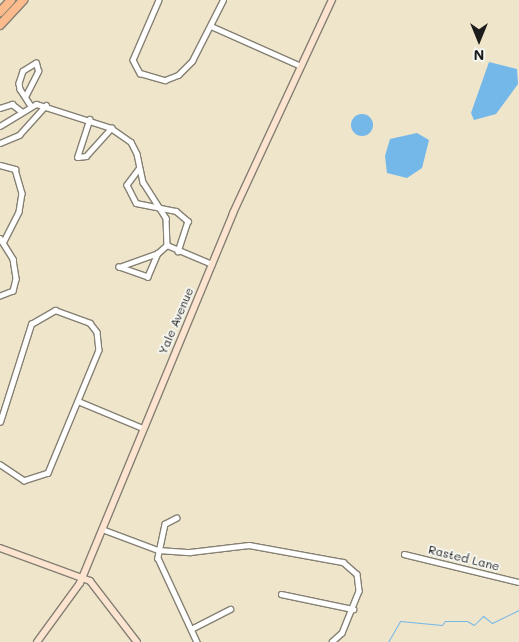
<!DOCTYPE html>
<style>
body{margin:0}
#map{position:relative;width:519px;height:642px;overflow:hidden;background:#eee5ca;font-family:Mali,sans-serif}
div>[style]{position:absolute}
[style*='--x']{left:calc(var(--x)*1px);top:calc(var(--y)*1px);width:calc(var(--w)*1px);rotate:calc(var(--a)*1deg)}
.water>*{inset:0;background:#74b7e9}
.round{border-radius:50%}
.stream>*{height:1px;margin:-0.5px;padding:0 0.5px;transform-origin:0.5px;border-radius:0.5px;background:#74b7e9}
.roads{filter:drop-shadow(1px 0 #858073) drop-shadow(-1px 0 #858073) drop-shadow(0 1px #858073) drop-shadow(0 -1px #858073)}
.street>*{height:4.5px;margin:-2.25px;padding:0 2.25px;transform-origin:2.25px;border-radius:2.25px;background:#fff}
.secondary>*{height:6px;margin:-3px;padding:0 3px;transform-origin:3px;border-radius:3px;background:#fde4d1}
.highway>*{height:8px;margin:-4px;padding:0 4px;transform-origin:4px;border-radius:4px;background:#fbbb8c}
span{translate:-50% -50%;white-space:nowrap;text-align:center;line-height:1.15;-webkit-text-stroke:4px #f6f6f2;paint-order:stroke}
.street-label{font-size:12px;color:#1c1c1c}
.north{position:absolute;left:454px;top:15px;width:50px;height:50px;-webkit-text-stroke:4px #f6f6f2;paint-order:stroke;rotate:180deg;font-size:14px;font-weight:700;line-height:20px;text-align:center;color:#1c1c1c}
.north::after{content:'';display:block;margin:auto;width:18px;height:22px;background:#1c1c1c;clip-path:polygon(50% 0,100% 100%,50% 72%,0 100%)}
</style>
<div id="map">
<div class="water">
<div style="clip-path:polygon(489px 62px,517px 69px,518px 84px,496px 114px,474px 120px,471px 113px)"></div>
<div class="round" style="left:351px;top:114px;width:22px;height:22px"></div>
<div style="clip-path:polygon(417px 133px,429px 140px,422px 168px,407px 178px,387px 173px,385px 156px,390px 139px)"></div>
</div>
<div class="stream">
<div style="--x:388;--y:642;--w:24;--a:-60"></div>
<div style="--x:400;--y:621;--w:42;--a:5.4"></div>
<div style="--x:442;--y:625;--w:5;--a:-53"></div>
<div style="--x:445;--y:621;--w:22;--a:0"></div>
<div style="--x:467;--y:621;--w:8;--a:30"></div>
<div style="--x:474;--y:625;--w:13;--a:-45"></div>
<div style="--x:483;--y:616;--w:11;--a:38"></div>
<div style="--x:492;--y:623;--w:30;--a:-26"></div>
</div>
<div class="roads">
<div class="street">
<div style="--x:159;--y:0;--w:65;--a:113.4"></div>
<div style="--x:133;--y:60;--w:15;--a:62"></div>
<div style="--x:140;--y:73;--w:26;--a:16"></div>
<div style="--x:165;--y:80;--w:14;--a:-21"></div>
<div style="--x:178;--y:75;--w:20;--a:-45"></div>
<div style="--x:192;--y:61;--w:68;--a:-63.1"></div>
<div style="--x:211;--y:26;--w:98;--a:24"></div>
<div style="--x:26;--y:95;--w:27;--a:-63"></div>
<div style="--x:38;--y:71;--w:8;--a:-104"></div>
<div style="--x:36;--y:63;--w:15;--a:148"></div>
<div style="--x:23;--y:71;--w:13;--a:108"></div>
<div style="--x:19;--y:83;--w:6;--a:81"></div>
<div style="--x:20;--y:89;--w:20;--a:57"></div>
<div style="--x:0;--y:108;--w:13;--a:-18"></div>
<div style="--x:12;--y:104;--w:11;--a:38"></div>
<div style="--x:90;--y:119;--w:40;--a:108"></div>
<div style="--x:78;--y:157;--w:8;--a:-7"></div>
<div style="--x:86;--y:156;--w:38;--a:-48"></div>
<div style="--x:0;--y:126;--w:42;--a:-31.4"></div>
<div style="--x:36;--y:104;--w:79;--a:17.7"></div>
<div style="--x:111;--y:128;--w:24;--a:35"></div>
<div style="--x:131;--y:142;--w:13;--a:63"></div>
<div style="--x:137;--y:154;--w:29;--a:78"></div>
<div style="--x:143;--y:182;--w:43;--a:57.4"></div>
<div style="--x:166;--y:218;--w:27;--a:88"></div>
<div style="--x:167;--y:245;--w:49;--a:22.9"></div>
<div style="--x:0;--y:143;--w:21;--a:-23"></div>
<div style="--x:19;--y:135;--w:40;--a:-48"></div>
<div style="--x:0;--y:165;--w:16;--a:15"></div>
<div style="--x:15;--y:169;--w:25;--a:74"></div>
<div style="--x:22;--y:193;--w:19;--a:99"></div>
<div style="--x:19;--y:212;--w:34;--a:117"></div>
<div style="--x:139;--y:169;--w:20;--a:127"></div>
<div style="--x:127;--y:185;--w:20;--a:63"></div>
<div style="--x:136;--y:203;--w:41;--a:11.3"></div>
<div style="--x:176;--y:211;--w:16;--a:40"></div>
<div style="--x:188;--y:221;--w:32;--a:108"></div>
<div style="--x:0;--y:238;--w:25;--a:58"></div>
<div style="--x:13;--y:259;--w:20;--a:81"></div>
<div style="--x:16;--y:279;--w:12;--a:104"></div>
<div style="--x:13;--y:291;--w:14;--a:159"></div>
<div style="--x:158;--y:253;--w:26;--a:113"></div>
<div style="--x:148;--y:277;--w:31;--a:-161"></div>
<div style="--x:119;--y:267;--w:41;--a:-19.7"></div>
<div style="--x:158;--y:253;--w:12;--a:-42"></div>
<div style="--x:78;--y:401;--w:70;--a:22.6"></div>
<div style="--x:0;--y:422;--w:103;--a:-72.4"></div>
<div style="--x:31;--y:324;--w:28;--a:-30"></div>
<div style="--x:55;--y:310;--w:37;--a:20"></div>
<div style="--x:90;--y:323;--w:11;--a:52"></div>
<div style="--x:97;--y:332;--w:18;--a:84"></div>
<div style="--x:99;--y:350;--w:133;--a:112.5"></div>
<div style="--x:48;--y:473;--w:25;--a:162"></div>
<div style="--x:24;--y:481;--w:29;--a:-146"></div>
<div style="--x:177;--y:518;--w:13;--a:153"></div>
<div style="--x:165;--y:524;--w:35;--a:102"></div>
<div style="--x:158;--y:558;--w:93;--a:65.1"></div>
<div style="--x:102;--y:529;--w:60;--a:20.6"></div>
<div style="--x:158;--y:550;--w:32;--a:4"></div>
<div style="--x:190;--y:552;--w:59;--a:-6.8"></div>
<div style="--x:249;--y:545;--w:96;--a:10.3"></div>
<div style="--x:343;--y:562;--w:18;--a:41"></div>
<div style="--x:357;--y:574;--w:17;--a:83"></div>
<div style="--x:359;--y:591;--w:45;--a:112"></div>
<div style="--x:342;--y:633;--w:13;--a:138"></div>
<div style="--x:404;--y:554;--w:118;--a:13.7"></div>
<div style="--x:281;--y:594;--w:74;--a:11.8"></div>
<div style="--x:191;--y:629;--w:44;--a:-27.1"></div>
</div>
<div class="secondary">
<div style="--x:0;--y:548;--w:96;--a:20.1"></div>
<div style="--x:90;--y:581;--w:77;--a:52.4"></div>
<div style="--x:37;--y:642;--w:73;--a:-53.9"></div>
<div style="--x:80;--y:583;--w:400;--a:-67.5"></div>
<div style="--x:233;--y:213;--w:235;--a:-65.1"></div>
</div>
<div class="highway">
<div style="--x:0;--y:12;--w:16;--a:-47"></div>
<div style="--x:0;--y:25;--w:34;--a:-47"></div>
</div>
</div>
<div class="street-label">
<span style="left:176px;top:321px;rotate:-67deg">Yale Avenue</span>
<span style="left:464px;top:558px;rotate:14deg">Rasted Lane</span>
</div>
<div class="north">N</div>
</div>
